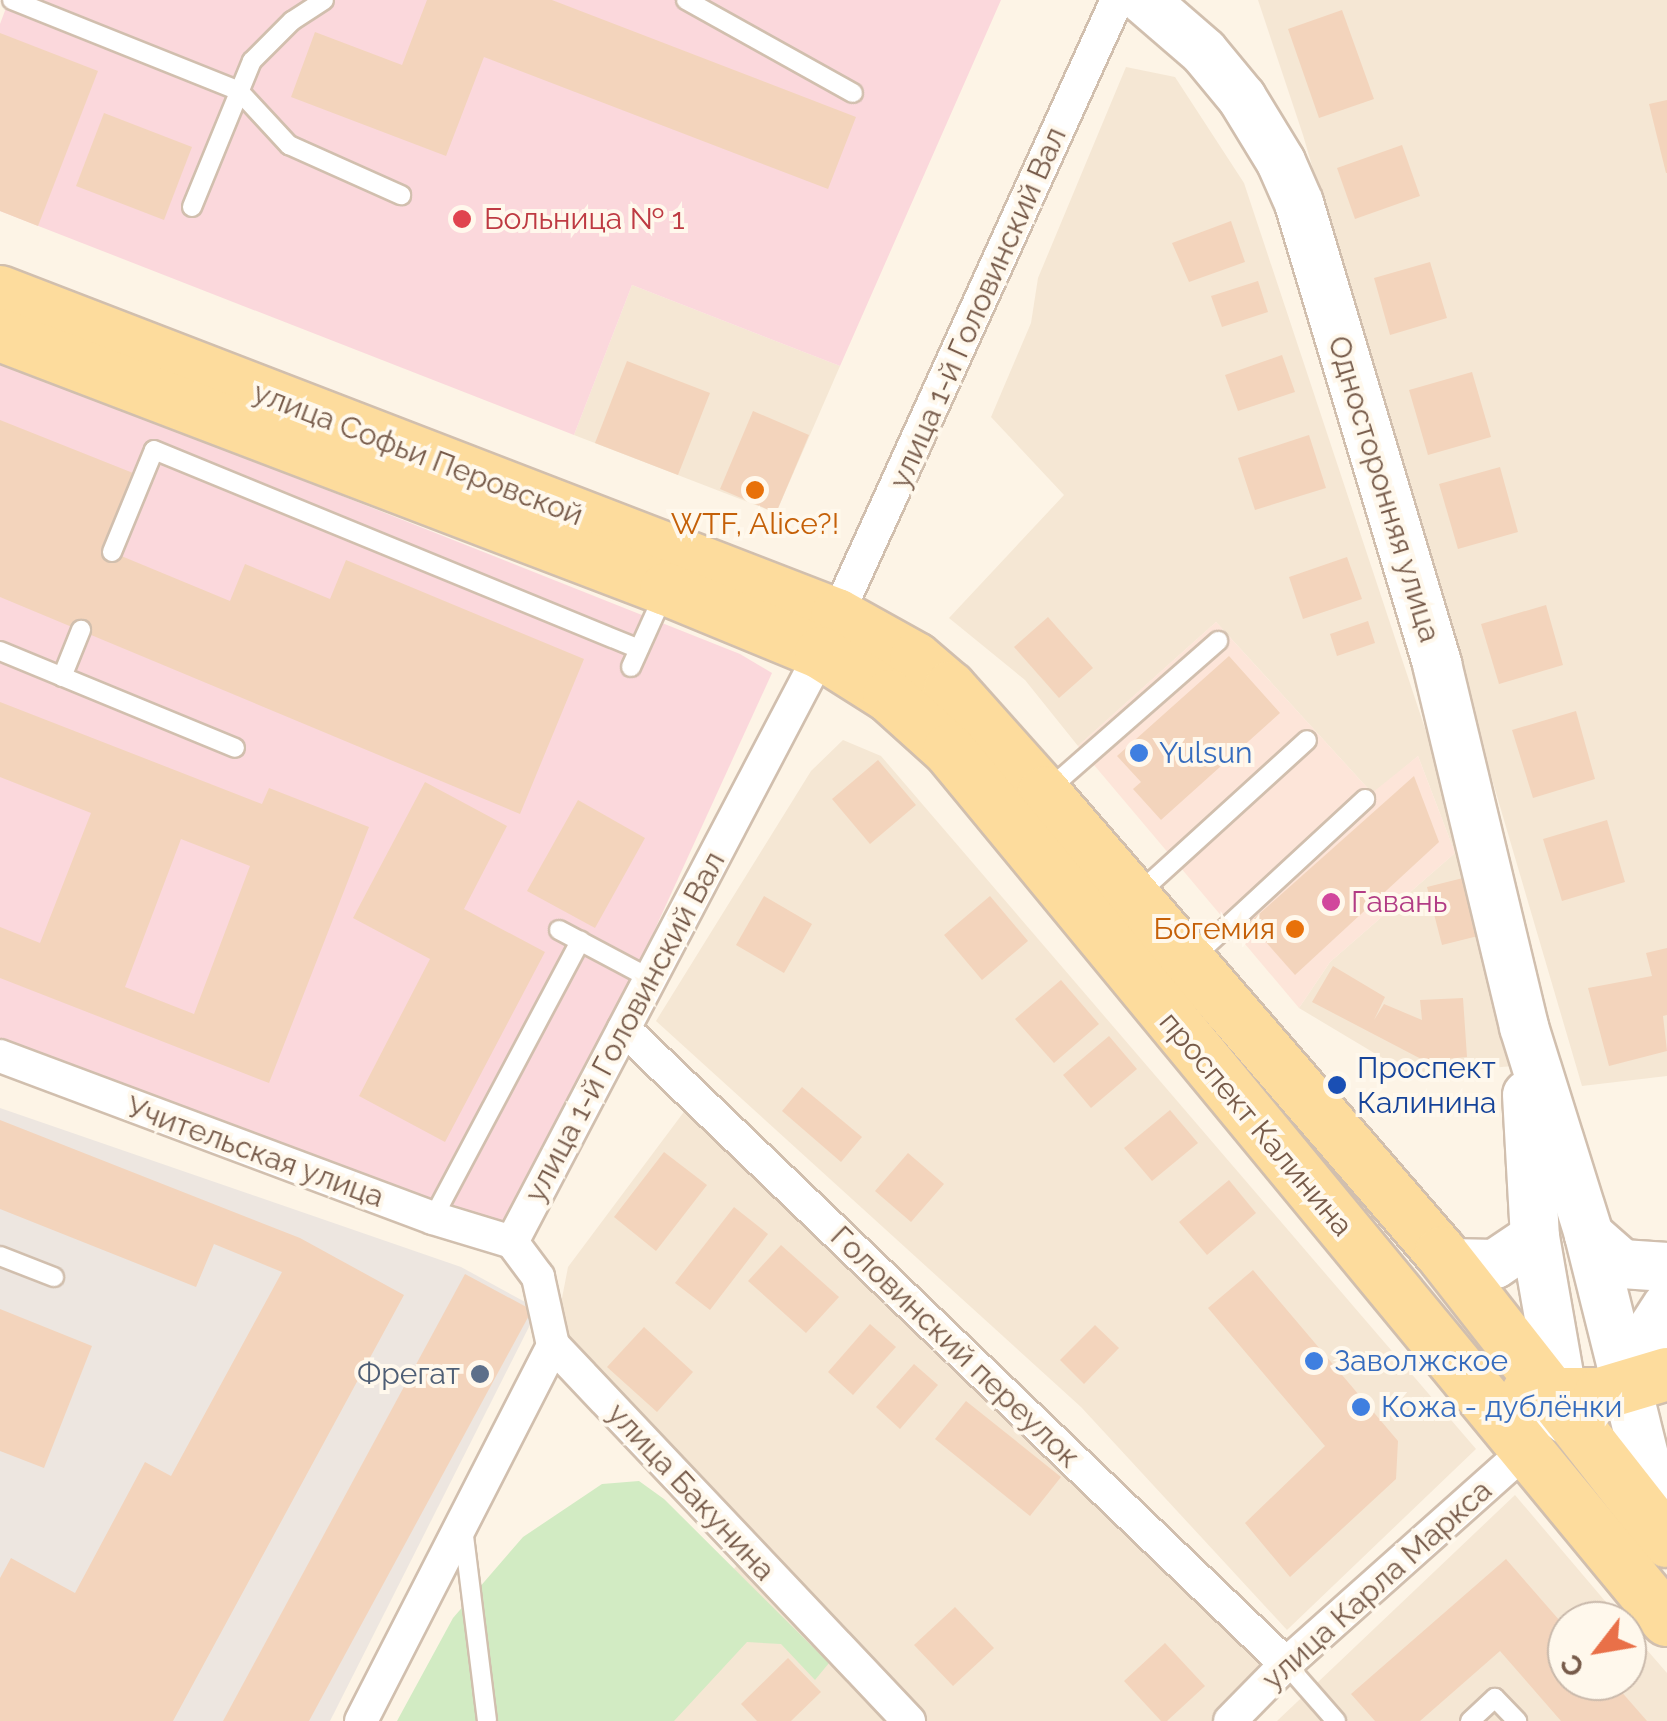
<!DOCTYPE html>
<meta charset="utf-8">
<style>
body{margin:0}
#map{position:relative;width:1667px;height:1721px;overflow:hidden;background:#fdf4e6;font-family:Raleway,sans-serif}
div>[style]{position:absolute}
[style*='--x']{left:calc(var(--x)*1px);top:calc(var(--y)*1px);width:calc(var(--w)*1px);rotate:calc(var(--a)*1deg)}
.residential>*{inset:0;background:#f5e7d4}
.commercial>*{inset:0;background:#fde5d9}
.industrial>*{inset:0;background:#ede6e0}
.medical>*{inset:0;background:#fbd8dc}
.green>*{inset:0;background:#d2ebc3}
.building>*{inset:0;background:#f3d4bc}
.roads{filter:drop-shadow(2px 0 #d1bfae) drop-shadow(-2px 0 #d1bfae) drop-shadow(0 2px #d1bfae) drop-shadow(0 -2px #d1bfae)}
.lane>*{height:18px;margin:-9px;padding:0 9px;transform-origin:9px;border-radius:9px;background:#fff}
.street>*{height:32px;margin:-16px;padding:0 16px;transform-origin:16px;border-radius:16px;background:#fff}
.secondary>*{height:48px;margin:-24px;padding:0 24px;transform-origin:24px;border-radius:24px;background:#fff}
.primary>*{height:52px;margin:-26px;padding:0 26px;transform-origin:26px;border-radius:26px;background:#fddc9d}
.dots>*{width:28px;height:28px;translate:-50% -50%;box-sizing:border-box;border:5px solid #fff8ec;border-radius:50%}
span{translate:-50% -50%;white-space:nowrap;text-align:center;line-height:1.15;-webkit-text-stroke:8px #fff8ec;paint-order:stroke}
.health-label{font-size:30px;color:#be3a42}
.left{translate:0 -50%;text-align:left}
.street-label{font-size:30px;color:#775b4a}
.food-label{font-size:30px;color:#c56008}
.right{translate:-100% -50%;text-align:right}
.shop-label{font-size:30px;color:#366cbe}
.hotel-label{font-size:30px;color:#b23c85}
.transit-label{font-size:30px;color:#164399}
.service-label{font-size:30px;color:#4e5e75}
.north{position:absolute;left:1547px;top:1601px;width:100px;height:100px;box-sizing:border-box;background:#fff8ec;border:2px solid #c9b9ab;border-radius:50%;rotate:239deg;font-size:28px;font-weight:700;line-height:40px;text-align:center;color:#775b4a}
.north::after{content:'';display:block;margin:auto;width:35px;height:45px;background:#e97048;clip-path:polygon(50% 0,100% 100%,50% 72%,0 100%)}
</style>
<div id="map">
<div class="residential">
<div style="clip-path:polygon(1258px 0,1667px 0,1667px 1076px,1582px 1086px,1303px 135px)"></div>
<div style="clip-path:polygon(1126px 67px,1175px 77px,1244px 183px,1465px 849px,1513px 1066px,1411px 1075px,1299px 1008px,1330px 962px,1455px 853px,1418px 756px,1373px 794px,1216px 622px,1078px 746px,1025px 680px,949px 618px,1064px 495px,991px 417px,1031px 323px,1038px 278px)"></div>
<div style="clip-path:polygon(632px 285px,840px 366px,776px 513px,574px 435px)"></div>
<div style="clip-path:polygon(843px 740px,881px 756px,1476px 1449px,1287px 1630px,1081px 1407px,656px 1021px,811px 771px)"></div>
<div style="clip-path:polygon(695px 1097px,1286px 1664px,1230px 1721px,589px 1721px,749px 1553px,553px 1345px,568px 1267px)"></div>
<div style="clip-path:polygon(1515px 1495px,1622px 1621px,1567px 1621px,1567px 1681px,1627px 1681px,1627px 1627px,1667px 1673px,1667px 1721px,1277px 1721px)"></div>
</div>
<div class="commercial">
<div style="clip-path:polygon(1216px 622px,1372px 793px,1418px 756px,1455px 853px,1330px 962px,1299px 1008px,1078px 746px)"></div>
</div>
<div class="industrial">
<div style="clip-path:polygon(0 1108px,461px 1267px,538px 1309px,330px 1721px,0 1721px)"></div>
</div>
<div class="medical">
<div style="clip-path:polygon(9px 0,1001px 0,840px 366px,632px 285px,574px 435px,0 211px,0 24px)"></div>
<div style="clip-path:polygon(0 360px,740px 654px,772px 673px,512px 1242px,0 1056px)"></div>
</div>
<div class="green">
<div style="clip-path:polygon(639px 1481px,664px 1499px,829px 1663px,815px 1680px,781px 1644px,747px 1642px,674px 1721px,397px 1721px,453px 1618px,523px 1537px,602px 1484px)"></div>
</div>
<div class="building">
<div style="clip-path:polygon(427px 0,552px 0,856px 117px,828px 189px,484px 57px,446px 156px,291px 97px,315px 32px,402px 65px)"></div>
<div style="clip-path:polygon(1342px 10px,1374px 99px,1319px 118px,1288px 29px)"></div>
<div style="clip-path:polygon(0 33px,98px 71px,38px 226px,0 211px)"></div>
<div style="clip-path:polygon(1667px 100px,1667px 173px,1666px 173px,1649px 104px)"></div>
<div style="clip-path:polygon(104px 113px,192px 147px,164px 220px,76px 186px)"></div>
<div style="clip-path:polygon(1402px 145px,1420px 196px,1355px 219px,1337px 168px)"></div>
<div style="clip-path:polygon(1231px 221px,1245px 262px,1189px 282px,1172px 243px)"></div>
<div style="clip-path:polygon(1430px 262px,1447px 318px,1390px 335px,1374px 278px)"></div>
<div style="clip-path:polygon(1258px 281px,1268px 312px,1222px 327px,1211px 296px)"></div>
<div style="clip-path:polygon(1282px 355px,1295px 392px,1238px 411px,1225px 375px)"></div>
<div style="clip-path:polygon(627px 361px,710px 393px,678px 475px,595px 443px)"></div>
<div style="clip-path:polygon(1472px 372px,1491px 437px,1428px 455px,1409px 390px)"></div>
<div style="clip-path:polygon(753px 411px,809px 435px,776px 513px,720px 489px)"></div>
<div style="clip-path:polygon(0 420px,133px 473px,102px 548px,230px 601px,245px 564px,330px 599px,346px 560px,584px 659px,520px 814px,0 597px)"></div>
<div style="clip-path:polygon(1309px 435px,1326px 488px,1255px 510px,1238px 458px)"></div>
<div style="clip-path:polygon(1500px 467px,1518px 532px,1458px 549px,1439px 484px)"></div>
<div style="clip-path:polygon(1347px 557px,1362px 599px,1303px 619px,1289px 577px)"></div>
<div style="clip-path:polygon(1546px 605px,1563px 665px,1499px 684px,1481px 624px)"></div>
<div style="clip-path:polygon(1048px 617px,1093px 668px,1059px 698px,1014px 647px)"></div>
<div style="clip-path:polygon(1368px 621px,1375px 643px,1337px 656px,1330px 634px)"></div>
<div style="clip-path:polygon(1229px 656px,1280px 713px,1161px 820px,1133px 789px,1141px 782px,1117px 756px)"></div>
<div style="clip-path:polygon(evenodd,0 702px,262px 804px,269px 788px,369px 827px,269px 1083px,0 978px,0 927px,40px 943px,91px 813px,0 777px,0 702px,181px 839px,250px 866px,194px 1014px,125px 987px,181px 839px)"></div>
<div style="clip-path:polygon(1576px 711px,1595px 779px,1533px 798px,1512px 730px)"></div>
<div style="clip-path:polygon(878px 760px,916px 805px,870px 844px,832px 799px)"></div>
<div style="clip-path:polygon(1414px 776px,1439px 842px,1295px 975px,1249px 923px)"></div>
<div style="clip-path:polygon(425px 782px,507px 826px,464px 909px,545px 952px,445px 1142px,359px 1096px,430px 959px,353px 918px)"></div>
<div style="clip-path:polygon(578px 800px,645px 838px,595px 928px,527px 891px)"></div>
<div style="clip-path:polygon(1607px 820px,1625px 882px,1562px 901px,1543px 839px)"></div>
<div style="clip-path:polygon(1463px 878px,1478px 936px,1442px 945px,1427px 887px)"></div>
<div style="clip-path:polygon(764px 896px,812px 924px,784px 973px,736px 945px)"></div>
<div style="clip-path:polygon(990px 896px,1028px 941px,982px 980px,944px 935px)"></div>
<div style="clip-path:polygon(1667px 948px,1667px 1015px,1663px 1016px,1667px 1051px,1609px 1066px,1588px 988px,1652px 976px,1646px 953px)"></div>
<div style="clip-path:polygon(1333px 966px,1385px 997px,1374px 1020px,1384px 1004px,1422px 1020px,1420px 1000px,1463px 998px,1467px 1057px,1425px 1061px,1312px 1002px)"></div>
<div style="clip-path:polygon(1061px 980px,1099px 1024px,1054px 1063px,1015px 1019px)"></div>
<div style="clip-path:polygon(1109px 1036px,1137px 1069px,1091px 1108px,1063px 1075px)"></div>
<div style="clip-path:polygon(802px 1087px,862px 1137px,841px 1162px,782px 1111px)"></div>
<div style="clip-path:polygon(1170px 1110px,1198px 1143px,1152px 1181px,1124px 1148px)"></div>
<div style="clip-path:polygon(0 1120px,300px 1238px,404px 1295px,173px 1721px,0 1721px,0 1578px,11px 1558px,75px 1593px,145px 1462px,171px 1476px,282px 1272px,214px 1244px,196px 1287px,0 1209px)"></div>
<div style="clip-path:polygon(664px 1152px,707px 1185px,656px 1251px,614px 1217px)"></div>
<div style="clip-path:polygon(908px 1153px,944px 1184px,911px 1222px,875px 1191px)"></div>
<div style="clip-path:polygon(1229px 1180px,1256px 1213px,1207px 1255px,1179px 1222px)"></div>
<div style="clip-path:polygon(734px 1207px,768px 1234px,710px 1310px,675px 1283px)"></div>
<div style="clip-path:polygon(781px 1245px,839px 1297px,806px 1333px,748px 1281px)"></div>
<div style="clip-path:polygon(1253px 1270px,1398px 1441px,1396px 1479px,1290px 1577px,1245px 1523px,1325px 1446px,1208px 1308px)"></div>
<div style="clip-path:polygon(465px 1274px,532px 1310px,309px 1721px,223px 1721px)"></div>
<div style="clip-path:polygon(0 1309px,92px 1346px,44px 1468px,0 1451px)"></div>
<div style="clip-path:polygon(870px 1324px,896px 1347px,853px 1395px,828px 1372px)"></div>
<div style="clip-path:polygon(1095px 1325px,1119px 1348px,1084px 1384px,1060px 1360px)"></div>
<div style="clip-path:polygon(644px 1327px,693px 1372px,657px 1412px,607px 1367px)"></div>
<div style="clip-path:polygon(914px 1364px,938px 1385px,900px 1429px,876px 1407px)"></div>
<div style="clip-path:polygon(966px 1401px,1061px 1477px,1030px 1516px,935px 1439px)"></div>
<div style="clip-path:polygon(1506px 1559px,1567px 1629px,1567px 1681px,1612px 1681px,1647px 1721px,1561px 1721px,1500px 1651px,1420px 1721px,1375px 1721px,1351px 1694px)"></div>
<div style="clip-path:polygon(955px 1607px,994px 1648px,953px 1686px,914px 1645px)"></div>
<div style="clip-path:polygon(1165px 1643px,1205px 1686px,1167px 1721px,1161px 1721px,1124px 1681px)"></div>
<div style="clip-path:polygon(788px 1658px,821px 1692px,791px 1721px,757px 1721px,741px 1704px)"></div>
</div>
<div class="roads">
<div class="lane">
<div style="--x:12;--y:0;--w:245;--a:21.8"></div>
<div style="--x:239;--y:91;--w:74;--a:47.2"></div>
<div style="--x:289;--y:145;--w:123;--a:24.1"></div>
<div style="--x:686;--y:0;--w:191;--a:29.1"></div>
<div style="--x:192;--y:207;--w:158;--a:-67.7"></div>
<div style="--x:252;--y:61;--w:57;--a:-45"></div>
<div style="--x:292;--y:21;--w:38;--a:-33"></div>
<div style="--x:112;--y:552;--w:110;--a:-67.6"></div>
<div style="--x:154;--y:450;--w:524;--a:22.31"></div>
<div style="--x:0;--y:651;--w:254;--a:22.4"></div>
<div style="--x:631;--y:667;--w:80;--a:-65.7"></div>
<div style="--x:62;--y:677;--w:51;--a:-68"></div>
<div style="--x:1049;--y:789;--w:225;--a:-41.2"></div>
<div style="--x:1139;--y:893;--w:227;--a:-42.3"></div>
<div style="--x:559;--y:930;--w:104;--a:28"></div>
<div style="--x:1194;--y:957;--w:233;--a:-42.7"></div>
<div style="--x:433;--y:1218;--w:314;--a:-62"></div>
<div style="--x:0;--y:1256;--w:58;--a:21.3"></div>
<div style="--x:463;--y:1528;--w:194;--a:82.9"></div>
<div style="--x:1286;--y:1664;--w:76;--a:48.7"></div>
<div style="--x:1470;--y:1721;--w:34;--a:-43"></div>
<div style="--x:1495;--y:1698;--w:32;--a:46"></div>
</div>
<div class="street">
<div style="--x:837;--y:615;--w:676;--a:-65.52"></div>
<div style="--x:624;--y:1029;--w:917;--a:43.81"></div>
<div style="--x:0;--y:1056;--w:462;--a:20.5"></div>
<div style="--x:433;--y:1218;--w:83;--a:16.9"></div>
<div style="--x:512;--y:1242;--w:665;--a:-62.32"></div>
<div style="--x:512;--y:1242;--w:44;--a:53.4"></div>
<div style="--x:538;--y:1277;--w:70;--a:77.6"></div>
<div style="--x:553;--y:1345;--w:518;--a:46.57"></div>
<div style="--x:361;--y:1721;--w:422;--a:-62.9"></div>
<div style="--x:1230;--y:1721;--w:80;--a:-45.5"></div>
<div style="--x:1286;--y:1664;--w:322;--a:-41.7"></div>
<div style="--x:1526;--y:1450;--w:19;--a:-65"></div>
</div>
<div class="secondary">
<div style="--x:1144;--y:0;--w:79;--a:40.9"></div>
<div style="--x:1204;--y:52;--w:60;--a:50.4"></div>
<div style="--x:1242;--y:98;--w:75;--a:58.6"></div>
<div style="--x:1281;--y:162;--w:45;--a:66.3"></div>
<div style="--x:1299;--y:203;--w:481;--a:73.3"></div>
<div style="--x:1437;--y:664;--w:373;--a:76.5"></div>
<div style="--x:1524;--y:1027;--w:218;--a:72.6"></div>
<div style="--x:1589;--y:1235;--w:310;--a:76"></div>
<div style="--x:1527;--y:1095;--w:142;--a:86.8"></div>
<div style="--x:1535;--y:1237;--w:186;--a:80.1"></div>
<div style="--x:1589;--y:1235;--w:44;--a:41.3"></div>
<div style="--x:1622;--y:1264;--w:45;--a:3.8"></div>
<div style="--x:1450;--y:1263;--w:45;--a:1.3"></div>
<div style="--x:1495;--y:1264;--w:48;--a:-34"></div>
<div style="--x:1624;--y:1392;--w:53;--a:-68.8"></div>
<div style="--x:1643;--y:1343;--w:44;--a:-57"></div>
</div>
<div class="primary">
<div style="--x:0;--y:292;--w:897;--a:21.1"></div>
<div style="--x:837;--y:615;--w:90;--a:29.1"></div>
<div style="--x:916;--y:659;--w:45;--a:40.5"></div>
<div style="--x:950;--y:688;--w:141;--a:48.2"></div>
<div style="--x:1044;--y:793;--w:608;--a:49.2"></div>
<div style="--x:1441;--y:1253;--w:366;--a:51.9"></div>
<div style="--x:0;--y:335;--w:713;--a:20.88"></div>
<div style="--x:666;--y:589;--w:168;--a:22.4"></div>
<div style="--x:821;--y:653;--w:80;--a:32.3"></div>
<div style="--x:889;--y:696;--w:81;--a:42"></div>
<div style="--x:949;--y:750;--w:1128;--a:50.47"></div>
<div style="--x:1527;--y:1394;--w:73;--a:0"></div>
<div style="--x:1600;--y:1394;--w:70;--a:-16.6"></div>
</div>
</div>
<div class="dots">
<div style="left:462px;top:219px;background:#e0444e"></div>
<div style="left:755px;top:490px;background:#e8710a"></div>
<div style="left:1139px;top:753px;background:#3f7fe0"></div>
<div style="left:1331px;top:902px;background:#d1479c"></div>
<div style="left:1295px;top:929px;background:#e8710a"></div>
<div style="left:1337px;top:1085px;background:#1a4fb4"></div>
<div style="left:1314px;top:1361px;background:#3f7fe0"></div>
<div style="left:480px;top:1374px;background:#5c6f8a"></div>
<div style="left:1361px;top:1407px;background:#3f7fe0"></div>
</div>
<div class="health-label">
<span class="left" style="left:484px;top:219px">Больница № 1</span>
</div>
<div class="street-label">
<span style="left:978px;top:308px;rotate:-66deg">улица 1-й Головинский Вал</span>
<span style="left:418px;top:454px;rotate:21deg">улица Софьи Перовской</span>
<span style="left:1384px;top:489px;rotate:73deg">Односторонняя улица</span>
<span style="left:625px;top:1027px;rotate:-62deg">улица 1-й Головинский Вал</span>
<span style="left:1256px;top:1124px;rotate:50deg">проспект Калинина</span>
<span style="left:255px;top:1152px;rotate:20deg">Учительская улица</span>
<span style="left:955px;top:1347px;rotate:44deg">Головинский переулок</span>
<span style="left:691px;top:1492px;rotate:47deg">улица Бакунина</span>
<span style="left:1377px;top:1585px;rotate:-42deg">улица Карла Маркса</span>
</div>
<div class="food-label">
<span style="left:755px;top:524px">WTF, Alice?!</span>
<span class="right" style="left:1275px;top:929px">Богемия</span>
</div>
<div class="shop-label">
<span class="left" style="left:1159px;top:753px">Yulsun</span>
<span class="left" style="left:1334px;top:1361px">Заволжское</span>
<span class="left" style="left:1381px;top:1407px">Кожа - дублёнки</span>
</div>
<div class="hotel-label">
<span class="left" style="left:1351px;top:902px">Гавань</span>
</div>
<div class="transit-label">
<span class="left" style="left:1357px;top:1085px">Проспект<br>Калинина</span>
</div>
<div class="service-label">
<span class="right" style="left:460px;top:1374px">Фрегат</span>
</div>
<div class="north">С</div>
</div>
